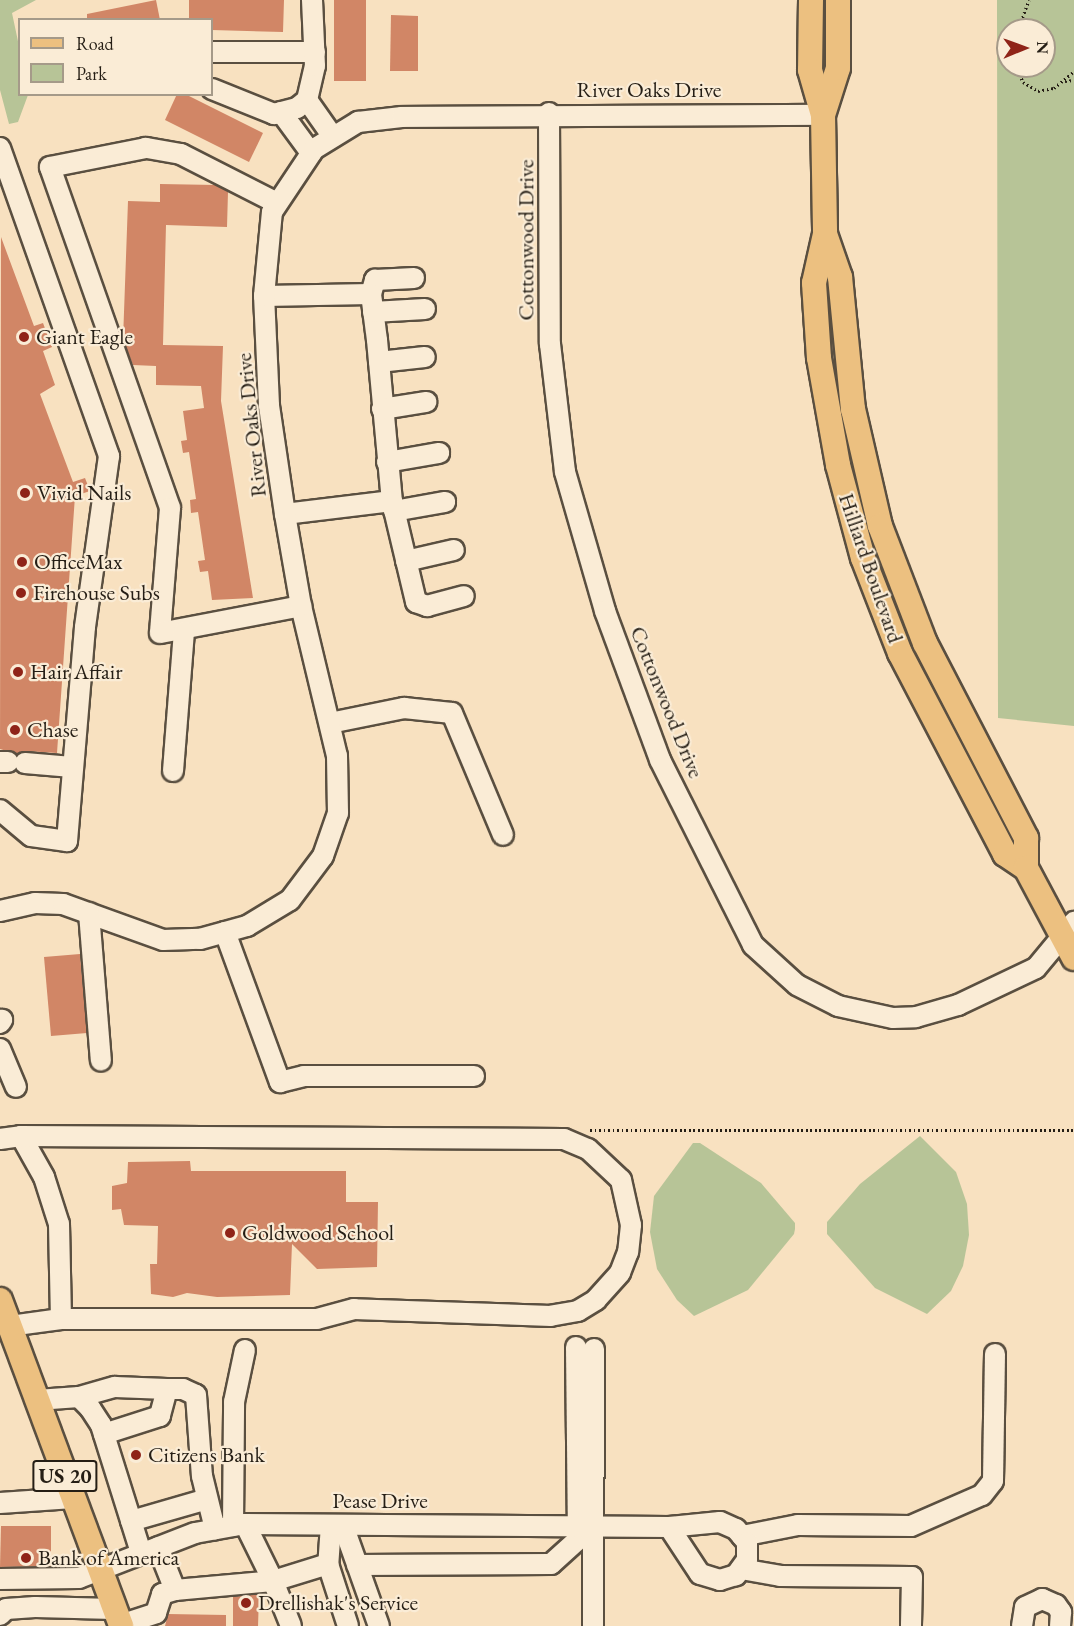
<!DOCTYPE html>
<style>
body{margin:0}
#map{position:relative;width:1074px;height:1626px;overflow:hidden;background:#f8e1c0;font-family:"EB Garamond",serif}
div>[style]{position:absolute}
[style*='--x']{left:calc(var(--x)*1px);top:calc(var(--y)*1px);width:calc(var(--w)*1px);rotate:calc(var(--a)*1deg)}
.green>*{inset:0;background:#b7c497}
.building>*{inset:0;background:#d18666}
.path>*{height:3px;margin-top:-1.5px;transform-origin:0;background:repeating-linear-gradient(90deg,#251e15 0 1.5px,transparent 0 4.5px)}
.roads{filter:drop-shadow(2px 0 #5a4f40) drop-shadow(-2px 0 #5a4f40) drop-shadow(0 2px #5a4f40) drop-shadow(0 -2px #5a4f40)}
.minor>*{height:20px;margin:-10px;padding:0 10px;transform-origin:10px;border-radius:10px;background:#faecd6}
.major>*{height:24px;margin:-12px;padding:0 12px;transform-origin:12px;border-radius:12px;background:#ecc080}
.dots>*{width:16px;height:16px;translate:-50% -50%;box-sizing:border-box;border:3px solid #faecd6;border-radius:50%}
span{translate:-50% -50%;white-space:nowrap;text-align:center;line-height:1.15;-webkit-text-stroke:4.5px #faecd6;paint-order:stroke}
.shield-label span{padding:2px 4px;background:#faecd6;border:2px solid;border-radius:4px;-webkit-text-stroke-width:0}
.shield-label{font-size:21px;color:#251e15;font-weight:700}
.street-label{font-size:22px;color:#251e15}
.poi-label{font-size:22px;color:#251e15}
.left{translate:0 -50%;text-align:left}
.legend{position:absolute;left:18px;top:18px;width:195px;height:78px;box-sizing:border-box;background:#faecd6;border:2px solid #a59a89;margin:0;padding:8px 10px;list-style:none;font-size:18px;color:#251e15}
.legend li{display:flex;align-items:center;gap:12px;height:30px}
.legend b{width:30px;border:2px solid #a59a89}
.north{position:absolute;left:996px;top:18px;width:60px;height:60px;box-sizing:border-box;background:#faecd6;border:2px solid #a59a89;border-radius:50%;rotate:89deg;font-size:16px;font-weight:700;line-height:24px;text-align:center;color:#251e15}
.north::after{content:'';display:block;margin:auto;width:21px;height:27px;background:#8f2418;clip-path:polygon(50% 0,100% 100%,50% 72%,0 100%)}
</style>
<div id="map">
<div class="green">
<div style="clip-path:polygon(0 0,36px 0,12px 13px,19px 46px,20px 94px,28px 95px,18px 122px,9px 124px,0 90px)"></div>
<div style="clip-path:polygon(evenodd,997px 0,1074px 0,1074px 726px,998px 718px,997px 0,1008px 30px,1044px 30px,1044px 66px,1008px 66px,1008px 30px)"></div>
<div style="clip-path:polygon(920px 1136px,956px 1172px,967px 1204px,969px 1235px,963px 1266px,951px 1291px,927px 1314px,875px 1288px,827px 1234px,827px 1222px,860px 1184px)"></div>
<div style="clip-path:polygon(693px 1143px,700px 1143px,761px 1183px,795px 1223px,795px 1229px,794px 1234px,748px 1290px,694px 1316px,677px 1300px,657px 1269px,650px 1232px,654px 1196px)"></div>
</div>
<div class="building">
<div style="clip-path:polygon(156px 0,160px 20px,87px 20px,87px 14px)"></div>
<div style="clip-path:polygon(189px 0,284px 0,283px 32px,212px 30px,212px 20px,189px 20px)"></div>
<div style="clip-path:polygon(334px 0,366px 0,366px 81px,334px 81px)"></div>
<div style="clip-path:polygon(391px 15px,418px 16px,418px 71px,390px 71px)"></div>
<div style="clip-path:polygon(177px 94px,185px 94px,263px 133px,249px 162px,165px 120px)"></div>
<div style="clip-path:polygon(160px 184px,216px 185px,228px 192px,227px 227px,166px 225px,163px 345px,223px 346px,221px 401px,253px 598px,212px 600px,208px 571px,200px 572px,198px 561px,205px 560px,198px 512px,191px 513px,190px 500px,196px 499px,189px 452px,183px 453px,181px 441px,187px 440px,183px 411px,204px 408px,201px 386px,156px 385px,156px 366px,133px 365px,123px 340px,128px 201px,160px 202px)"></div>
<div style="clip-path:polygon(1px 237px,34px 326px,43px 323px,52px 347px,43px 351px,55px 385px,40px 394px,73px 482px,85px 478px,90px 491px,75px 496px,57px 753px,26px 751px,17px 754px,0 749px)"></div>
<div style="clip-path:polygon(80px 954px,87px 1033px,51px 1036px,44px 957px)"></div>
<div style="clip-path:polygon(190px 1161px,191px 1171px,346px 1171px,346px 1202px,378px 1202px,377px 1267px,317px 1269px,292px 1244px,290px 1295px,217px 1297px,187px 1293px,173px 1297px,151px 1294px,150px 1264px,157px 1264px,158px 1226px,124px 1225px,121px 1209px,112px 1210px,112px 1186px,127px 1183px,128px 1162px)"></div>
<div style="clip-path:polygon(1px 1526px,51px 1526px,51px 1566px,0 1567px)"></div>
<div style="clip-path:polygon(259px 1594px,258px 1626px,233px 1626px,233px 1597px)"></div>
<div style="clip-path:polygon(168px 1614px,226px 1615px,226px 1626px,165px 1626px)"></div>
</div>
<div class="path">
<div style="--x:1018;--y:30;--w:32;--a:-70"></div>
<div style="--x:1016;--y:66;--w:17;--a:66"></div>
<div style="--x:1023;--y:82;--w:17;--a:31"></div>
<div style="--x:1038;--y:91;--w:16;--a:-11"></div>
<div style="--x:1054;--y:88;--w:26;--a:-40"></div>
<div style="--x:1065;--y:81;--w:9;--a:-6"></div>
<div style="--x:590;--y:1130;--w:484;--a:0"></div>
</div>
<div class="roads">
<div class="minor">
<div style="--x:212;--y:52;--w:103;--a:0"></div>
<div style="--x:212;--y:89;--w:67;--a:22"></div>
<div style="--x:274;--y:114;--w:24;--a:-15"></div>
<div style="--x:297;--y:108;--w:13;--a:-39"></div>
<div style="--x:307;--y:100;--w:35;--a:-77"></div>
<div style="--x:315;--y:66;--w:66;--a:-92.6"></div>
<div style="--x:307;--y:100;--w:45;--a:54.9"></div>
<div style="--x:281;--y:112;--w:51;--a:53.8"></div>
<div style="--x:549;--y:113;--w:231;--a:89.8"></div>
<div style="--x:550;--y:344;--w:129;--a:83.3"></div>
<div style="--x:565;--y:472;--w:145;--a:73.9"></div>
<div style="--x:605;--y:611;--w:159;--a:69.7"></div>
<div style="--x:660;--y:760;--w:207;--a:63.3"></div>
<div style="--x:753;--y:945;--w:59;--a:42.3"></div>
<div style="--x:797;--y:985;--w:46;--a:27.1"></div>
<div style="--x:838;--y:1006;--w:56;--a:12.3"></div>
<div style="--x:893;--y:1018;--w:23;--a:-2"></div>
<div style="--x:916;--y:1017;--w:44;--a:-15.9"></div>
<div style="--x:958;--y:1005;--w:86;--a:-25.4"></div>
<div style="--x:1036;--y:968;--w:60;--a:-50.4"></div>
<div style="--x:0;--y:148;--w:327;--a:70.5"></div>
<div style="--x:109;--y:456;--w:173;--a:98"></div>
<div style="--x:85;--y:627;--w:215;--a:94.8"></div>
<div style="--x:67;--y:841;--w:36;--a:-172"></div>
<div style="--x:31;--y:836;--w:40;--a:-140"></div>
<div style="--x:277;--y:203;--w:108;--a:-153"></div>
<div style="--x:181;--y:154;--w:36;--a:-170"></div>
<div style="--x:146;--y:148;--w:98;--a:168.8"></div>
<div style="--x:50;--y:167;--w:361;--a:70.6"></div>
<div style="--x:170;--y:508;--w:125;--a:94.6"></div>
<div style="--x:160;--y:633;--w:144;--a:-10.8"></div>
<div style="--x:371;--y:294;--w:15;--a:-74"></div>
<div style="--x:375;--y:280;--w:39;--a:-3"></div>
<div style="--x:264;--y:296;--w:107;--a:-1.1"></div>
<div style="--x:371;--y:294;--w:46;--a:82.6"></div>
<div style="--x:377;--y:340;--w:162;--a:84.7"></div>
<div style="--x:392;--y:501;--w:108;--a:173.1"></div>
<div style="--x:373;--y:312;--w:52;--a:-3.3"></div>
<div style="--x:379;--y:362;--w:46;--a:-6.2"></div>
<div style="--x:382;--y:409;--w:45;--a:-9"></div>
<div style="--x:387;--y:462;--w:53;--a:-9.8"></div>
<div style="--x:392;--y:501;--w:104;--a:76.6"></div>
<div style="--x:416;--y:602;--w:12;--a:20"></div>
<div style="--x:427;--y:606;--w:38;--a:-15"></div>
<div style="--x:394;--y:511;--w:52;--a:-10"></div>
<div style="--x:406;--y:561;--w:49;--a:-12.9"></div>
<div style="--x:330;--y:723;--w:76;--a:-11.5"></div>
<div style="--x:404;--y:708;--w:48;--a:5.9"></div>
<div style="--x:452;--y:713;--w:132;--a:67.3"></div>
<div style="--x:0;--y:762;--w:8;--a:0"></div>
<div style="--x:25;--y:763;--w:47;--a:4.9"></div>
<div style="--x:173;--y:771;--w:140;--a:-85.5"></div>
<div style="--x:0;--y:911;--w:36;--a:-13"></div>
<div style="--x:35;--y:903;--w:28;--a:2"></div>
<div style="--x:63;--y:904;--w:106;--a:19.8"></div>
<div style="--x:163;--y:940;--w:37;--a:-2"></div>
<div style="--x:200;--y:939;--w:49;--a:-15.5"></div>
<div style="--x:247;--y:926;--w:50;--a:-31.2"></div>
<div style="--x:290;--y:900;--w:55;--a:-53.1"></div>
<div style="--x:323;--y:856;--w:46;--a:-70.8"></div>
<div style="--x:338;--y:813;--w:57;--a:-91"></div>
<div style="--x:337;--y:756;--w:154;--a:-103.5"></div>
<div style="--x:301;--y:606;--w:93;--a:-99.9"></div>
<div style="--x:285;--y:514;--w:110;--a:-98.4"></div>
<div style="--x:269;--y:405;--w:109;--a:-92.6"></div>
<div style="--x:264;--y:296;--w:84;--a:-84.6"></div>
<div style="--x:272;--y:212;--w:76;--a:-56.3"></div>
<div style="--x:314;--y:149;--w:52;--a:-31.5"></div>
<div style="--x:358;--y:122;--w:44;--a:-6.5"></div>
<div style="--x:402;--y:117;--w:421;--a:-0.3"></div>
<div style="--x:89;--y:913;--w:148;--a:85.4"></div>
<div style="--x:225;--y:932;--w:160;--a:69.9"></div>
<div style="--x:280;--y:1082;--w:25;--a:-14"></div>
<div style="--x:304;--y:1076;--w:170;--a:0"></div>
<div style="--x:0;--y:1023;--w:4;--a:-56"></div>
<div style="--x:0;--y:1049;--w:41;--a:67.2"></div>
<div style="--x:21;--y:1136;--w:47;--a:60.7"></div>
<div style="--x:44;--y:1177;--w:49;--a:72.3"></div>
<div style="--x:59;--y:1224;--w:95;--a:88.8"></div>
<div style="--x:0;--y:1139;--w:21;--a:-8"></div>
<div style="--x:21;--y:1136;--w:543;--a:0.32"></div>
<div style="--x:564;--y:1139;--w:26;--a:23"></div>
<div style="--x:588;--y:1149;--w:45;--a:43.2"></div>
<div style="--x:621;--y:1180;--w:46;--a:77.5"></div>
<div style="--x:631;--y:1225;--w:27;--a:96"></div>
<div style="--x:628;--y:1252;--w:22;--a:111"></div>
<div style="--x:620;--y:1273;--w:36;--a:132"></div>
<div style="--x:596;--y:1300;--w:21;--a:149"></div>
<div style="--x:578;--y:1311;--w:27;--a:170"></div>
<div style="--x:551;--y:1316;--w:197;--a:-178"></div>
<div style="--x:354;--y:1309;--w:38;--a:165"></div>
<div style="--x:317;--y:1319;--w:256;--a:180"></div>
<div style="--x:61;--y:1319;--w:51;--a:172.2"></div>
<div style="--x:576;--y:1347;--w:180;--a:89.4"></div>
<div style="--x:167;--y:1389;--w:16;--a:0"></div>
<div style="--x:183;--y:1389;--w:14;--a:25"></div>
<div style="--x:196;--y:1395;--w:81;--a:85.8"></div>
<div style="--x:202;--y:1476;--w:55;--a:76.2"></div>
<div style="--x:79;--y:1397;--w:37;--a:-16"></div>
<div style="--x:115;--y:1387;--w:52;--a:2.2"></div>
<div style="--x:167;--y:1389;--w:28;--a:105"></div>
<div style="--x:160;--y:1416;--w:59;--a:162.2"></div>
<div style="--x:37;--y:1400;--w:42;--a:-4.1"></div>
<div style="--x:79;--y:1397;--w:16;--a:45"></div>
<div style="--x:90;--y:1408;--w:20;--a:57"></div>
<div style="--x:101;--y:1425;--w:134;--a:72.6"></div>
<div style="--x:0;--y:1503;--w:73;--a:-3.9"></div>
<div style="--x:131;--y:1521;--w:79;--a:-16.1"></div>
<div style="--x:245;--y:1524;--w:64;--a:63.8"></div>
<div style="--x:273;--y:1581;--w:58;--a:-17.2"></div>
<div style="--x:331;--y:1525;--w:39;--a:94"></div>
<div style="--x:328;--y:1564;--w:65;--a:72.1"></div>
<div style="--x:343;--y:1525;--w:107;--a:70.4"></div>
<div style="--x:233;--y:1526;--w:124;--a:-89.5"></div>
<div style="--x:234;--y:1402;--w:53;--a:-78.1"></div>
<div style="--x:742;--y:1536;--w:57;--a:-11.1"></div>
<div style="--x:798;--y:1525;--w:113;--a:0.5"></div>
<div style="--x:911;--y:1526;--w:77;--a:-23.6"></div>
<div style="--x:982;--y:1495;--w:18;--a:-52"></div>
<div style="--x:993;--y:1481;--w:127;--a:-89.1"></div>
<div style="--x:357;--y:1565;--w:194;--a:-0.3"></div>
<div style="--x:551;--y:1564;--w:55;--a:-42.1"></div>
<div style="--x:741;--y:1569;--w:40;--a:10"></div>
<div style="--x:780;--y:1576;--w:132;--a:0.4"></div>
<div style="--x:912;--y:1577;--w:49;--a:91.2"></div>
<div style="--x:0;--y:1579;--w:79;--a:-0.7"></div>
<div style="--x:79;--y:1578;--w:124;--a:-21.2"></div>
<div style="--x:195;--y:1533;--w:51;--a:-10.2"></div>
<div style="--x:245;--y:1524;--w:424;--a:0.4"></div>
<div style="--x:669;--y:1527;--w:51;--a:-5.6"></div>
<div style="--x:720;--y:1522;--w:17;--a:24"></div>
<div style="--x:736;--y:1529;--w:17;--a:50"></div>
<div style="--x:747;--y:1542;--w:18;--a:90"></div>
<div style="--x:747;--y:1560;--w:19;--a:126"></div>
<div style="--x:736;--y:1575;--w:17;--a:163"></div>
<div style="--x:720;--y:1580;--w:21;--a:-163"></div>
<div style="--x:700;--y:1574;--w:56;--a:-123.4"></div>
<div style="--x:175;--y:1590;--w:98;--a:-5.2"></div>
<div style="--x:273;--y:1581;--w:48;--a:68.2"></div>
<div style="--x:0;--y:1615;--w:8;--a:-45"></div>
<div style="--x:6;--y:1609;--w:29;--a:-4"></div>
<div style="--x:35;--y:1607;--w:79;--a:1.5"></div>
<div style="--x:120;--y:1625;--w:38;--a:-18"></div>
<div style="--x:156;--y:1613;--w:20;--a:-72"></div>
<div style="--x:162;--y:1594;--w:14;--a:-17"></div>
<div style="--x:175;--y:1590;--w:46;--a:-111.6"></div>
<div style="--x:593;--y:1626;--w:277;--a:-89.8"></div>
<div style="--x:1022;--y:1626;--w:19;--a:-81"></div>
<div style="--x:1025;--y:1607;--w:19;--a:-25"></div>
<div style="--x:1042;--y:1599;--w:15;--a:23"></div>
<div style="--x:1056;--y:1605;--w:9;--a:54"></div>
<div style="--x:1061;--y:1612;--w:14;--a:94"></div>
</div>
<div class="major">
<div style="--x:811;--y:0;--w:70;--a:90.8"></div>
<div style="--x:810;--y:70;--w:47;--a:73.9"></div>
<div style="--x:823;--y:115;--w:119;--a:89"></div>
<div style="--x:825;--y:234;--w:50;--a:102.7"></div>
<div style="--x:814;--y:283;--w:75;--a:86.2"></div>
<div style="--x:819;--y:358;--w:109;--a:79.9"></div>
<div style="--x:838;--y:465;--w:96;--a:75"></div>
<div style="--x:863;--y:558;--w:102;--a:68.7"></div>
<div style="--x:900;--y:653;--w:227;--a:62.4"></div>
<div style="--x:1005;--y:854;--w:25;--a:34"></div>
<div style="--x:823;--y:115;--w:49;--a:-72.3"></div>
<div style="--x:838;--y:68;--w:68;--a:-90"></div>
<div style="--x:825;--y:234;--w:46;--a:70.8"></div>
<div style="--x:840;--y:277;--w:133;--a:84.4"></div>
<div style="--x:853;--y:409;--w:120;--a:77"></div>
<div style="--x:880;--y:526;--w:125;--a:69"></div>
<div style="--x:925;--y:643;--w:220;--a:62.6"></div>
<div style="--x:1026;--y:838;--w:30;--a:90"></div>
<div style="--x:1026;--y:868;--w:102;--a:61.9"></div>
<div style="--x:0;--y:1300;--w:348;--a:69.6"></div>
</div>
</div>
<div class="dots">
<div style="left:24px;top:337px;background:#8f2418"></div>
<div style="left:25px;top:493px;background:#8f2418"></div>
<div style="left:22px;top:562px;background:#8f2418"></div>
<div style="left:21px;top:593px;background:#8f2418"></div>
<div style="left:18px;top:672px;background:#8f2418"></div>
<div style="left:15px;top:730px;background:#8f2418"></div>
<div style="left:230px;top:1233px;background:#8f2418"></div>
<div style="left:136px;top:1455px;background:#8f2418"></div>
<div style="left:26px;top:1558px;background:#8f2418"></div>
<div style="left:246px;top:1603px;background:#8f2418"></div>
</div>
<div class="shield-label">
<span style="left:65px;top:1476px">US 20</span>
</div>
<div class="street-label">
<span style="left:649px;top:90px">River Oaks Drive</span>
<span style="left:526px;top:240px;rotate:-90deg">Cottonwood Drive</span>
<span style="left:251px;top:425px;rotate:-96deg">River Oaks Drive</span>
<span style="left:871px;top:568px;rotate:71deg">Hilliard Boulevard</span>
<span style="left:667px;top:702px;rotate:68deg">Cottonwood Drive</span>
<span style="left:380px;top:1501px">Pease Drive</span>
</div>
<div class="poi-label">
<span class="left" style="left:36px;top:337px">Giant Eagle</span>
<span class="left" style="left:37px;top:493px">Vivid Nails</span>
<span class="left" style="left:34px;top:562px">OfficeMax</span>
<span class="left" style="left:33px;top:593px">Firehouse Subs</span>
<span class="left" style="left:30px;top:672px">Hair Affair</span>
<span class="left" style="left:27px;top:730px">Chase</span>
<span class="left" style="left:242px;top:1233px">Goldwood School</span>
<span class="left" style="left:148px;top:1455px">Citizens Bank</span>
<span class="left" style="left:38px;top:1558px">Bank of America</span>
<span class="left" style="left:258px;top:1603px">Drellishak's Service</span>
</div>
<ul class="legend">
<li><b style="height:8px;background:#ecc080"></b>Road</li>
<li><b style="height:16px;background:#b7c497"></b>Park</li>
</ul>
<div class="north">N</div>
</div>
